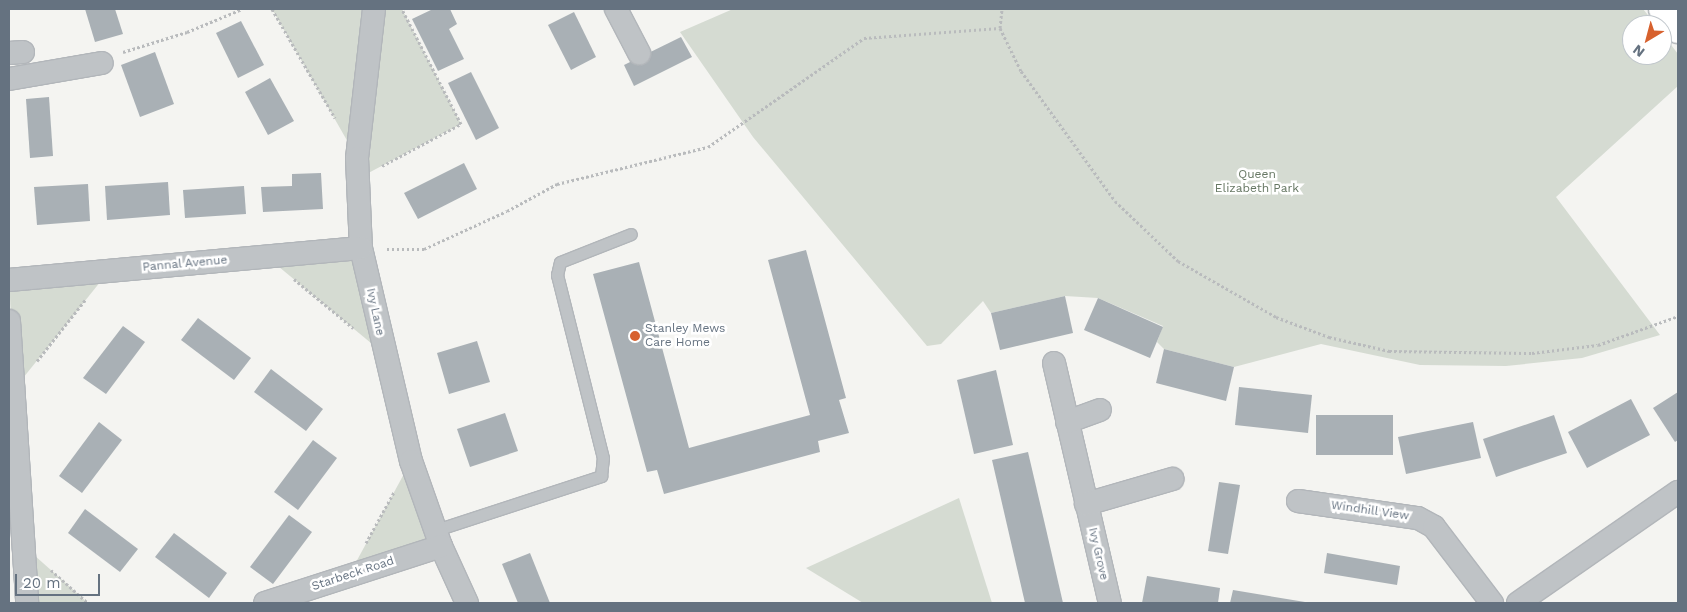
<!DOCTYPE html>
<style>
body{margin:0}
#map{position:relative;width:1687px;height:612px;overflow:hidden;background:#f4f4f1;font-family:"Work Sans",sans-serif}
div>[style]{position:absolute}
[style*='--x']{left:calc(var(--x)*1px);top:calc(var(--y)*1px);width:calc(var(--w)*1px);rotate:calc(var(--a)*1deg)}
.green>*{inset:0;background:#d5dbd2}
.building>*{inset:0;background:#a9b0b5}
.path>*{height:3px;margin-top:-1.5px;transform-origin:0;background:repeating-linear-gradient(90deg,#b9bbbd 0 2.5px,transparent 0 5px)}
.roads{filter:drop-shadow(1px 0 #b2b6ba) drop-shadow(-1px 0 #b2b6ba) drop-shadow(0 1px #b2b6ba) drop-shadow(0 -1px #b2b6ba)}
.lane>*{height:11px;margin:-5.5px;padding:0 5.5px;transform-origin:5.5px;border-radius:5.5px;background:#bfc3c6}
.street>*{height:22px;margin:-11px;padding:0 11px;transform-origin:11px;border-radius:11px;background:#bfc3c6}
.secondary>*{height:28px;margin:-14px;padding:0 14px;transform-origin:14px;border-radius:14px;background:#fff}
.dots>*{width:14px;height:14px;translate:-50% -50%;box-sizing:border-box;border:2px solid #fff;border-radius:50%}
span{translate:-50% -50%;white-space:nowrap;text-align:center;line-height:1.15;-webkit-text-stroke:5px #fff;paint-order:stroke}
.park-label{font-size:12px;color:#667763}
.street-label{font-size:12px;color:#657280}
.poi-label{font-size:12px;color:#657280}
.left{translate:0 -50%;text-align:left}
.frame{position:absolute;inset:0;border:10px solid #657280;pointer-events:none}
.north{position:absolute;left:1622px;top:15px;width:50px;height:50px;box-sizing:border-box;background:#fff;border:1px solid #c1c7cc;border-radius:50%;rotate:217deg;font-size:14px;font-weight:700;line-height:20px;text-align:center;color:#657280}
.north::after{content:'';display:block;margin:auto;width:18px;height:22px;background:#d7612e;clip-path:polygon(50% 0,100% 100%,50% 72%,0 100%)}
.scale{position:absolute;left:15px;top:574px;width:85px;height:22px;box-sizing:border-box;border:2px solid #657280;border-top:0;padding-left:6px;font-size:15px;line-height:18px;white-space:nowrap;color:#657280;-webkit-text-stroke:4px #fff;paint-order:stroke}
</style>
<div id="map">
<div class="green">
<div style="clip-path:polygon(272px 9px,402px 9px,461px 124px,357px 179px,357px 158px)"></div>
<div style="clip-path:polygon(733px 9px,1643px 9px,1656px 25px,1632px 25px,1632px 55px,1662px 55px,1662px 33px,1678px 54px,1678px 86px,1556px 197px,1660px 335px,1582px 358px,1506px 366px,1420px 365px,1321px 344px,1234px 367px,1164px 349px,1157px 342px,1163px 326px,1098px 298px,1065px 296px,991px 313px,983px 301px,941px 344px,927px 346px,753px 137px,680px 32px)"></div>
<div style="clip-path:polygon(361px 248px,383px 353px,267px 257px)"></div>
<div style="clip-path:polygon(109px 271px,15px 388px,9px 280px)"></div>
<div style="clip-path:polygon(411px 461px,441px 546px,349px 575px)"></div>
<div style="clip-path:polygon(959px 498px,992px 603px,863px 603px,806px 568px)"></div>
<div style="clip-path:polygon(25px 547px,88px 603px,27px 603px)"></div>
</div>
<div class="building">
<div style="clip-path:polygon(85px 9px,115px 9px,123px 34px,95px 42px)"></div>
<div style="clip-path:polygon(433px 9px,450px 9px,457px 24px,449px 29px,464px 59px,438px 71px,412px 19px)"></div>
<div style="clip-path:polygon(574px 12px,596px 57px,571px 70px,548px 25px)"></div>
<div style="clip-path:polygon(241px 21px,264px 65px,238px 78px,216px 33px)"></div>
<div style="clip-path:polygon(681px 37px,692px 57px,634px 86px,624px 65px)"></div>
<div style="clip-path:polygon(155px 52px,174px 104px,140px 117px,121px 65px)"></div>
<div style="clip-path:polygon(471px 72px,499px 128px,476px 140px,448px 83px)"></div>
<div style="clip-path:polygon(270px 78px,294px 121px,268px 135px,245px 92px)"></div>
<div style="clip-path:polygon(49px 97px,53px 156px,30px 158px,26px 99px)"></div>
<div style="clip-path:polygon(464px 163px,477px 189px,418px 219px,404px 193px)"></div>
<div style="clip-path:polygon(321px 173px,323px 209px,263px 212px,261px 187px,292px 186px,292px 174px)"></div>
<div style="clip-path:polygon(168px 182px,170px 215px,107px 220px,105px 186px)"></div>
<div style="clip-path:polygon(88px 184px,90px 221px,37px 225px,34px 187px)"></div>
<div style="clip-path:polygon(244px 186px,246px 214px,185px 218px,183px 190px)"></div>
<div style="clip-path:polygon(806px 250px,846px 398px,839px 400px,849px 433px,818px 441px,820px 452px,664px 494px,657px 470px,647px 472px,593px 274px,639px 262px,689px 448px,810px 415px,768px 260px)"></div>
<div style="clip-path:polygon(1065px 296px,1073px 333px,1000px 350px,991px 313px)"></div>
<div style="clip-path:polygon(1098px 298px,1163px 327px,1150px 358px,1084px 330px)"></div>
<div style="clip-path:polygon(198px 318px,251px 358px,234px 380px,181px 340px)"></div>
<div style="clip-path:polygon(123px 326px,145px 342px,106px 394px,83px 378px)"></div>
<div style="clip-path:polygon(477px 341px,490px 382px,449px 394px,437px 353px)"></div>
<div style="clip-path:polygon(1164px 349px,1234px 367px,1226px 401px,1156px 383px)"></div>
<div style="clip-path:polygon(271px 369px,323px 409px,306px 431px,254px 392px)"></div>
<div style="clip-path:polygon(996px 370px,1013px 445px,974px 454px,957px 380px)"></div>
<div style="clip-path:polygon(1239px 387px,1312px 395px,1308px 433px,1235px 425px)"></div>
<div style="clip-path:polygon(1678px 392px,1678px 440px,1675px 442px,1653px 408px)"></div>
<div style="clip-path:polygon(1631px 399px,1650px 435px,1587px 468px,1568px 432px)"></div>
<div style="clip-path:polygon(505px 413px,518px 451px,470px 467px,457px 429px)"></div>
<div style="clip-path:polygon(1316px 415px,1393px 415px,1393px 455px,1316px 455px)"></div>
<div style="clip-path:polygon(1554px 415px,1567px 453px,1496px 477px,1483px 439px)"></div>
<div style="clip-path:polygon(99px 422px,122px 440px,82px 493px,59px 476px)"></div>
<div style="clip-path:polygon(1473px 422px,1481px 458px,1406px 474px,1398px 437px)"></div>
<div style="clip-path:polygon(313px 440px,337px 458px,298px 510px,274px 492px)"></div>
<div style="clip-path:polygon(1028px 452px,1046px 529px,1063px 603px,1025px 603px,992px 460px)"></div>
<div style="clip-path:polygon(1219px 482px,1240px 485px,1228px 554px,1208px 551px)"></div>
<div style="clip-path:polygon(85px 509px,138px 549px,120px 572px,68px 533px)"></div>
<div style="clip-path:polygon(289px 515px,312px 532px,273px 584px,250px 567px)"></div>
<div style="clip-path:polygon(174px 533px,227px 573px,209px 598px,155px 557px)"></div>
<div style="clip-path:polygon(530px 553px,550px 603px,518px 603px,502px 564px)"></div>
<div style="clip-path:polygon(1327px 553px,1400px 566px,1397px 585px,1324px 573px)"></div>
<div style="clip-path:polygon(1147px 576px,1220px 588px,1218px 603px,1142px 603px)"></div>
<div style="clip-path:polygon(1233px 590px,1305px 602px,1304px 603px,1230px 603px)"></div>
</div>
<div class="path">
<div style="--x:272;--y:9;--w:126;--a:60"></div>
<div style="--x:1000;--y:28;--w:48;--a:64"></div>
<div style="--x:1021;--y:71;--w:160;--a:54.1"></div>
<div style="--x:1115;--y:201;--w:87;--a:43.6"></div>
<div style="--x:1178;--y:261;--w:113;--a:29.7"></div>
<div style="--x:1276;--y:317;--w:57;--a:20.7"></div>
<div style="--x:1329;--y:337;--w:62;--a:13.1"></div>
<div style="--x:1389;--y:351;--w:143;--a:0.8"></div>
<div style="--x:1532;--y:353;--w:66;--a:-6.9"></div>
<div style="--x:1598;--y:345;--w:85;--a:-19.9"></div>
<div style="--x:123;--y:52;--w:67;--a:-17.4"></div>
<div style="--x:187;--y:32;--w:60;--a:-22.7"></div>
<div style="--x:382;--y:166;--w:89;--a:-28"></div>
<div style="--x:461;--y:124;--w:129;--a:-117.2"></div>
<div style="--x:387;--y:249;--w:37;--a:0"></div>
<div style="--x:424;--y:249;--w:91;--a:-24.6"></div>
<div style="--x:507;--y:211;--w:57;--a:-28.4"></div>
<div style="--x:557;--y:184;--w:155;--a:-13.8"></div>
<div style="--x:708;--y:147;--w:190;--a:-34.9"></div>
<div style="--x:864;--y:38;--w:136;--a:-4.2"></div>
<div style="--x:1000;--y:28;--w:19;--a:-84"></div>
<div style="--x:294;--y:279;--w:77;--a:39.7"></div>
<div style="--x:37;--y:361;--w:79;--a:-51.7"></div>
<div style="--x:366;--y:543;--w:58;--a:-61.2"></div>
<div style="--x:51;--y:570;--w:50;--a:41.7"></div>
</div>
<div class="roads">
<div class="lane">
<div style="--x:436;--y:530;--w:174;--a:-18.1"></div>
<div style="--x:601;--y:476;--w:18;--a:-84"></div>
<div style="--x:603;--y:458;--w:189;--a:-104.1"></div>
<div style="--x:557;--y:275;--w:13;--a:-77"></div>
<div style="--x:560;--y:262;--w:76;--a:-21.5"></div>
</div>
<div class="street">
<div style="--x:374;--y:9;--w:150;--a:96.5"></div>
<div style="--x:357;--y:158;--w:90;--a:87.5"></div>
<div style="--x:361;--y:248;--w:219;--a:76.8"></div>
<div style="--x:411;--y:461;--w:90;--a:70.6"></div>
<div style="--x:441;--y:546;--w:63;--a:65.5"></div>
<div style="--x:616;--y:9;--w:50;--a:62.4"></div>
<div style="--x:9;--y:53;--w:14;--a:-4"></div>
<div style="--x:9;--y:79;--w:94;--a:-9.8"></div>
<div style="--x:9;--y:280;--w:353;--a:-5.2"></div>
<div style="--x:9;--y:321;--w:283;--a:86.3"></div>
<div style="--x:1054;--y:363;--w:246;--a:76.9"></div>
<div style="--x:1067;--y:422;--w:35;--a:-20"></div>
<div style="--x:1298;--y:501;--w:121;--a:8.1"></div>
<div style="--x:1418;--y:518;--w:18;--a:29"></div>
<div style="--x:1434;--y:527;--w:96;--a:52.7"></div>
<div style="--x:1086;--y:504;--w:90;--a:-16.2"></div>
<div style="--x:265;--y:603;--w:185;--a:-17.9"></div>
<div style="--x:1518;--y:603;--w:195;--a:-34.8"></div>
</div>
<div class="secondary">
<div style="--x:1663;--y:9;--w:25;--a:53"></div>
</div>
</div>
<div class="dots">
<div style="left:635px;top:336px;background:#d7612e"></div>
</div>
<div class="park-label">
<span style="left:1257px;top:182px">Queen<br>Elizabeth Park</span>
</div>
<div class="street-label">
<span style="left:185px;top:264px;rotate:-5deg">Pannal Avenue</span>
<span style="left:375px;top:312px;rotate:78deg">Ivy Lane</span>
<span style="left:1370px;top:511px;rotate:8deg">Windhill View</span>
<span style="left:1098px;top:554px;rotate:77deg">Ivy Grove</span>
<span style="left:353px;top:574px;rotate:-18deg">Starbeck Road</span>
</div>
<div class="poi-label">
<span class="left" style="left:645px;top:336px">Stanley Mews<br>Care Home</span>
</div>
<div class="frame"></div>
<div class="north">N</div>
<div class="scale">20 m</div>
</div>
